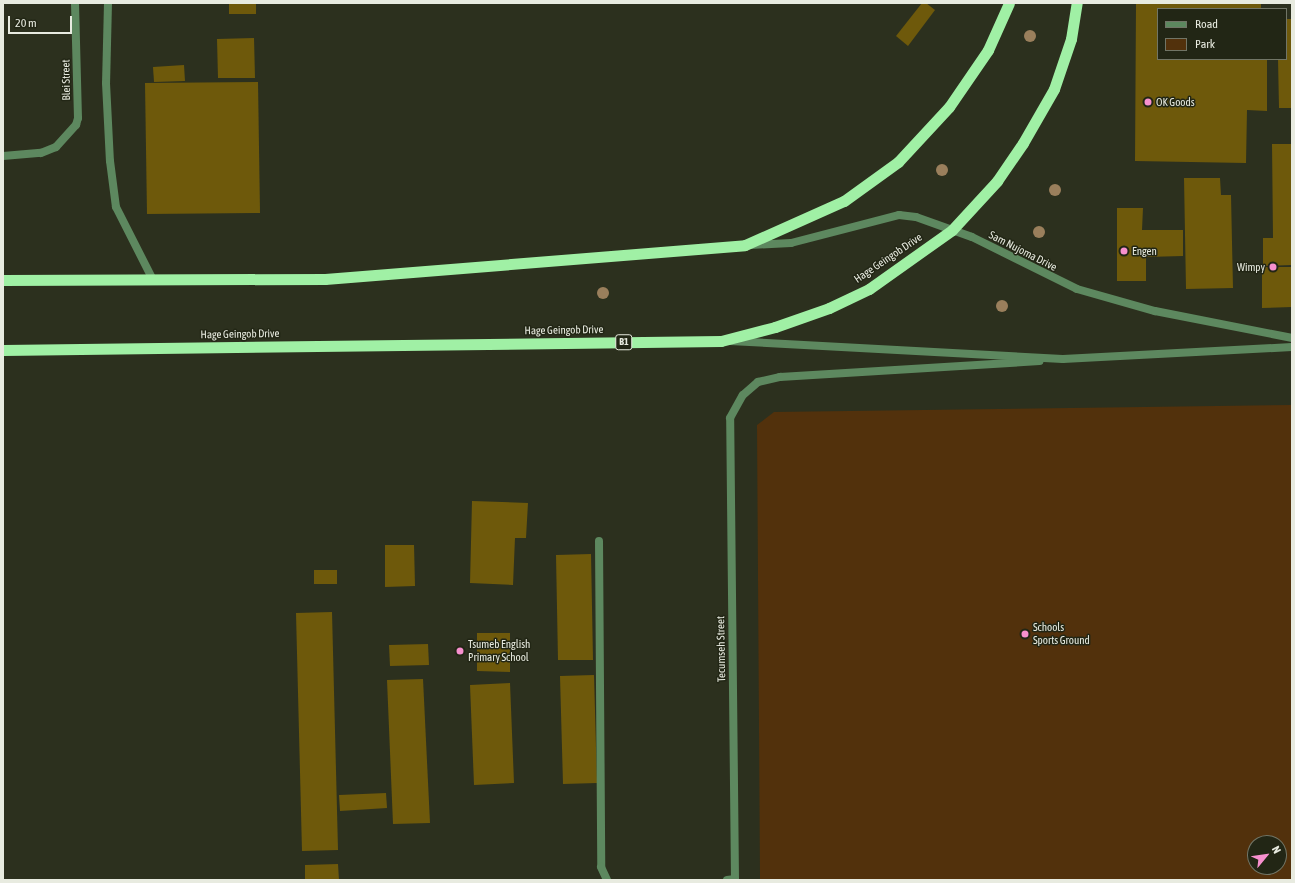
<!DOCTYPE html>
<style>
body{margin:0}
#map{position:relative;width:1295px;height:883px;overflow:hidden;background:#2c301e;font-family:"Asap Condensed",sans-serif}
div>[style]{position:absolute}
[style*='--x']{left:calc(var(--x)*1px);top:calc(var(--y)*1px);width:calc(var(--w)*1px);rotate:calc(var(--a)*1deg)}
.green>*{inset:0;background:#52310c}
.building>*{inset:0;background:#6e590b}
.service>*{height:8px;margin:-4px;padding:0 4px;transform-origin:4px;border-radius:4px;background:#5d885f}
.minor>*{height:8px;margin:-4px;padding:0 4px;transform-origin:4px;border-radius:4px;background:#5d885f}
.tertiary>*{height:8px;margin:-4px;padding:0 4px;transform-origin:4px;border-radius:4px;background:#5d885f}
.trunk>*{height:11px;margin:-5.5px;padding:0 5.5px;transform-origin:5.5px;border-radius:5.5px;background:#a0f0a5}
.trees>*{width:12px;height:12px;margin:-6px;border-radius:50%;background:#9a7f5c}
.dots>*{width:11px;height:11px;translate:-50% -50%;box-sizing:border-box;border:2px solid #222615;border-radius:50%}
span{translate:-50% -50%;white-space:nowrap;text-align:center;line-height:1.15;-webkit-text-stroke:3px #222615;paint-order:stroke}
.shield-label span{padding:1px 3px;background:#222615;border:1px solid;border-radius:3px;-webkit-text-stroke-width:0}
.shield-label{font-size:10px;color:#e8ebe0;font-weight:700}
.street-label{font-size:11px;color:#e8ebe0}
.poi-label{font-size:11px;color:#e8ebe0}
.left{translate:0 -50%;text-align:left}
.right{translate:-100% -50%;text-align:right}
.frame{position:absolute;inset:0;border:4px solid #e8ebe0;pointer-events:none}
.legend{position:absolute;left:1157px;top:8px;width:130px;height:52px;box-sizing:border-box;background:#222615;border:1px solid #717566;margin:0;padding:5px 7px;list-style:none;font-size:12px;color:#e8ebe0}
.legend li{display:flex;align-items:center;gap:8px;height:20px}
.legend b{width:20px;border:1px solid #717566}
.north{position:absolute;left:1247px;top:835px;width:40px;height:40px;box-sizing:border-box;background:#222615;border:1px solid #717566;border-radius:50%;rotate:61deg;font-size:11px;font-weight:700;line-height:16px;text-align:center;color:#e8ebe0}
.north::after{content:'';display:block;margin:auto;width:14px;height:18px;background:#f790ce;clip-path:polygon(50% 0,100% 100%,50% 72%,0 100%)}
.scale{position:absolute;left:8px;top:16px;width:64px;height:18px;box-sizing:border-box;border:2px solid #e8ebe0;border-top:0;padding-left:5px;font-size:12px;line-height:14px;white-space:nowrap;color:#e8ebe0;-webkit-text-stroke:3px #222615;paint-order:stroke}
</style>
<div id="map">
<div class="green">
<div style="clip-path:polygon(evenodd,1292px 405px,1292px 880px,760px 880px,757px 425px,774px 412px,1292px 405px,1255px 843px,1279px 843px,1279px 867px,1255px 867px,1255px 843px)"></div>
</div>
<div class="building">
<div style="clip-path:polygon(229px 3px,256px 3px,256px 14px,229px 14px)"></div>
<div style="clip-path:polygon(922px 3px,926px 3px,935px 10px,908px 46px,896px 36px)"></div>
<div style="clip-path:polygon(1136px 3px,1261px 3px,1261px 9px,1158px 9px,1158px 59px,1267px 59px,1267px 111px,1247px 110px,1246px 163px,1135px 161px)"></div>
<div style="clip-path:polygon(1286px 19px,1292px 19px,1292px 108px,1279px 108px,1278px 59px,1286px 59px)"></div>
<div style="clip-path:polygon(254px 38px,255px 78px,218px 78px,217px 39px)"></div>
<div style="clip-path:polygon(184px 65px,185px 81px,154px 82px,153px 67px)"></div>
<div style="clip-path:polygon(258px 82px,260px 213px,147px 214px,145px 83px)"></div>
<div style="clip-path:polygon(1272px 144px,1292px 144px,1292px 265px,1263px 266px,1263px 238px,1273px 238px)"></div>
<div style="clip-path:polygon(1184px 178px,1220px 178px,1221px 195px,1231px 195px,1233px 288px,1186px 289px)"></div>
<div style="clip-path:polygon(1117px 208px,1143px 208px,1142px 230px,1183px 230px,1183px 256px,1146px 257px,1146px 281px,1117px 281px)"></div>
<div style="clip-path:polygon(1262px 267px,1292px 267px,1292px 307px,1262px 308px)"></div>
<div style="clip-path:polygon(472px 501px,528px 503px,526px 538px,515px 538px,513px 585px,470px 583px)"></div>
<div style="clip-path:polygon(385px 545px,414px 545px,415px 586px,385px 587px)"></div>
<div style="clip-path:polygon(591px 554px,593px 660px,558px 660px,556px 555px)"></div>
<div style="clip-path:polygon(314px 570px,337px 570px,337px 584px,314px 584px)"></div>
<div style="clip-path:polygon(332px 612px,338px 850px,302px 851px,296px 613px)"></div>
<div style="clip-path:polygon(477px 633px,510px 633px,510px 672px,477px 671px)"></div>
<div style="clip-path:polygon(428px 644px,429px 665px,390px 666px,389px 645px)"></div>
<div style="clip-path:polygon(594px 675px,597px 783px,563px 784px,560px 676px)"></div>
<div style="clip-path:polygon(423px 679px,430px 823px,393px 824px,387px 680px)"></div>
<div style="clip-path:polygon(510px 683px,514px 783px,474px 785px,470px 685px)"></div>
<div style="clip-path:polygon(386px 793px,387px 808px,340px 811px,339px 795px)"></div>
<div style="clip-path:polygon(338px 864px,339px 880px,305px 880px,305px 865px)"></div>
</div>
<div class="service">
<div style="--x:108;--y:3;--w:80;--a:91.4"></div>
<div style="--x:106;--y:83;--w:78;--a:87.1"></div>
<div style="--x:110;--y:161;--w:46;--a:82.6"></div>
<div style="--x:116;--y:207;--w:82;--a:63.1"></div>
<div style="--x:599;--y:541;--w:326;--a:89.6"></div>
<div style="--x:601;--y:867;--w:14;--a:65"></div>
<div style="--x:727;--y:880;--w:8;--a:-7"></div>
</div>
<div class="minor">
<div style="--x:3;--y:156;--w:38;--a:-5"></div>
<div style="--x:41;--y:153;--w:16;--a:-22"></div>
<div style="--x:56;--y:147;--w:30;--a:-48"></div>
<div style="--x:76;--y:125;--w:7;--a:-74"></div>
<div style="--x:78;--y:118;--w:115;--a:-91.5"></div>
<div style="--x:735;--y:880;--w:462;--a:-90.6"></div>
<div style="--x:730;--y:418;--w:26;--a:-61"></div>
<div style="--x:743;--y:395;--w:20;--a:-41"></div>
<div style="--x:758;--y:382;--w:23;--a:-13"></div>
<div style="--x:780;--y:377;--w:260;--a:-3.5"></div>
</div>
<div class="tertiary">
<div style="--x:750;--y:245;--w:41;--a:-2.8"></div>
<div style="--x:791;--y:243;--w:112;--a:-14.5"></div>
<div style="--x:899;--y:215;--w:17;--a:7"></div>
<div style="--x:916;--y:217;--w:59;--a:19.7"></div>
<div style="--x:972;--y:237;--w:117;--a:26.3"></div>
<div style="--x:1077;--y:289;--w:81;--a:15.8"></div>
<div style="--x:1155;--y:311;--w:140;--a:11.1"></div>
<div style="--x:730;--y:341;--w:333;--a:3.1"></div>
<div style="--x:1063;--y:359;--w:229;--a:-3"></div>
</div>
<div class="trunk">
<div style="--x:3;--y:280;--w:322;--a:-0.2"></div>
<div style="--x:325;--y:279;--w:421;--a:-4.6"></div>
<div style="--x:745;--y:245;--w:108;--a:-24"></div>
<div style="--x:844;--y:201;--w:67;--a:-35.8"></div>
<div style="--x:898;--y:162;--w:75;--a:-47.2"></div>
<div style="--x:949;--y:107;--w:69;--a:-55.6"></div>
<div style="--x:988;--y:50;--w:51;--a:-65.9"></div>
<div style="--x:3;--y:350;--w:718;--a:-0.72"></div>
<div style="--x:721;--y:341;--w:56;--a:-14.5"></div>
<div style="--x:775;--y:327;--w:57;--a:-19.4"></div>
<div style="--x:829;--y:308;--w:44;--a:-25.4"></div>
<div style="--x:869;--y:289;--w:102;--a:-35.4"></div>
<div style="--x:952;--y:230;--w:67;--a:-47.4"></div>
<div style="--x:997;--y:181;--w:46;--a:-55.6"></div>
<div style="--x:1023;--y:143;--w:62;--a:-60.1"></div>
<div style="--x:1054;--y:89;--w:53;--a:-71.2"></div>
<div style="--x:1071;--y:39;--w:36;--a:-81"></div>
</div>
<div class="trees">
<div style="left:1030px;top:36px"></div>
<div style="left:942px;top:170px"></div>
<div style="left:1055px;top:190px"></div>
<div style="left:1039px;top:232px"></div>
<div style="left:603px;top:293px"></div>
<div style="left:1002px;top:306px"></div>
</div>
<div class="dots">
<div style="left:1148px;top:102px;background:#f790ce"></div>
<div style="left:1124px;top:251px;background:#f790ce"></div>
<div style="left:1273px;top:267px;background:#f790ce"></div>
<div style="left:1025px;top:634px;background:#f790ce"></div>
<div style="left:460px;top:651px;background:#f790ce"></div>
</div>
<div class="shield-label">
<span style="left:624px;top:342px">B1</span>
</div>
<div class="street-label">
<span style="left:66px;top:80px;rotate:-91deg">Blei Street</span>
<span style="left:1023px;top:251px;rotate:27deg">Sam Nujoma Drive</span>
<span style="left:888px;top:258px;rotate:-34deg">Hage Geingob Drive</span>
<span style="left:564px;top:330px;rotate:-1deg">Hage Geingob Drive</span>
<span style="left:240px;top:334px;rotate:-1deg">Hage Geingob Drive</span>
<span style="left:721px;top:649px;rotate:-91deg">Tecumseh Street</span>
</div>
<div class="poi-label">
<span class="left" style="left:1156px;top:102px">OK Goods</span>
<span class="left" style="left:1132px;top:251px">Engen</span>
<span class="right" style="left:1265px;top:267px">Wimpy</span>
<span class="left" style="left:1033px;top:634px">Schools<br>Sports Ground</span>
<span class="left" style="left:468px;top:651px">Tsumeb English<br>Primary School</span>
</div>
<div class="frame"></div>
<ul class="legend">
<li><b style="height:5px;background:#5d885f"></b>Road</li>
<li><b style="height:11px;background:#52310c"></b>Park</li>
</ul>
<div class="north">N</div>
<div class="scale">20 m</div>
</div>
